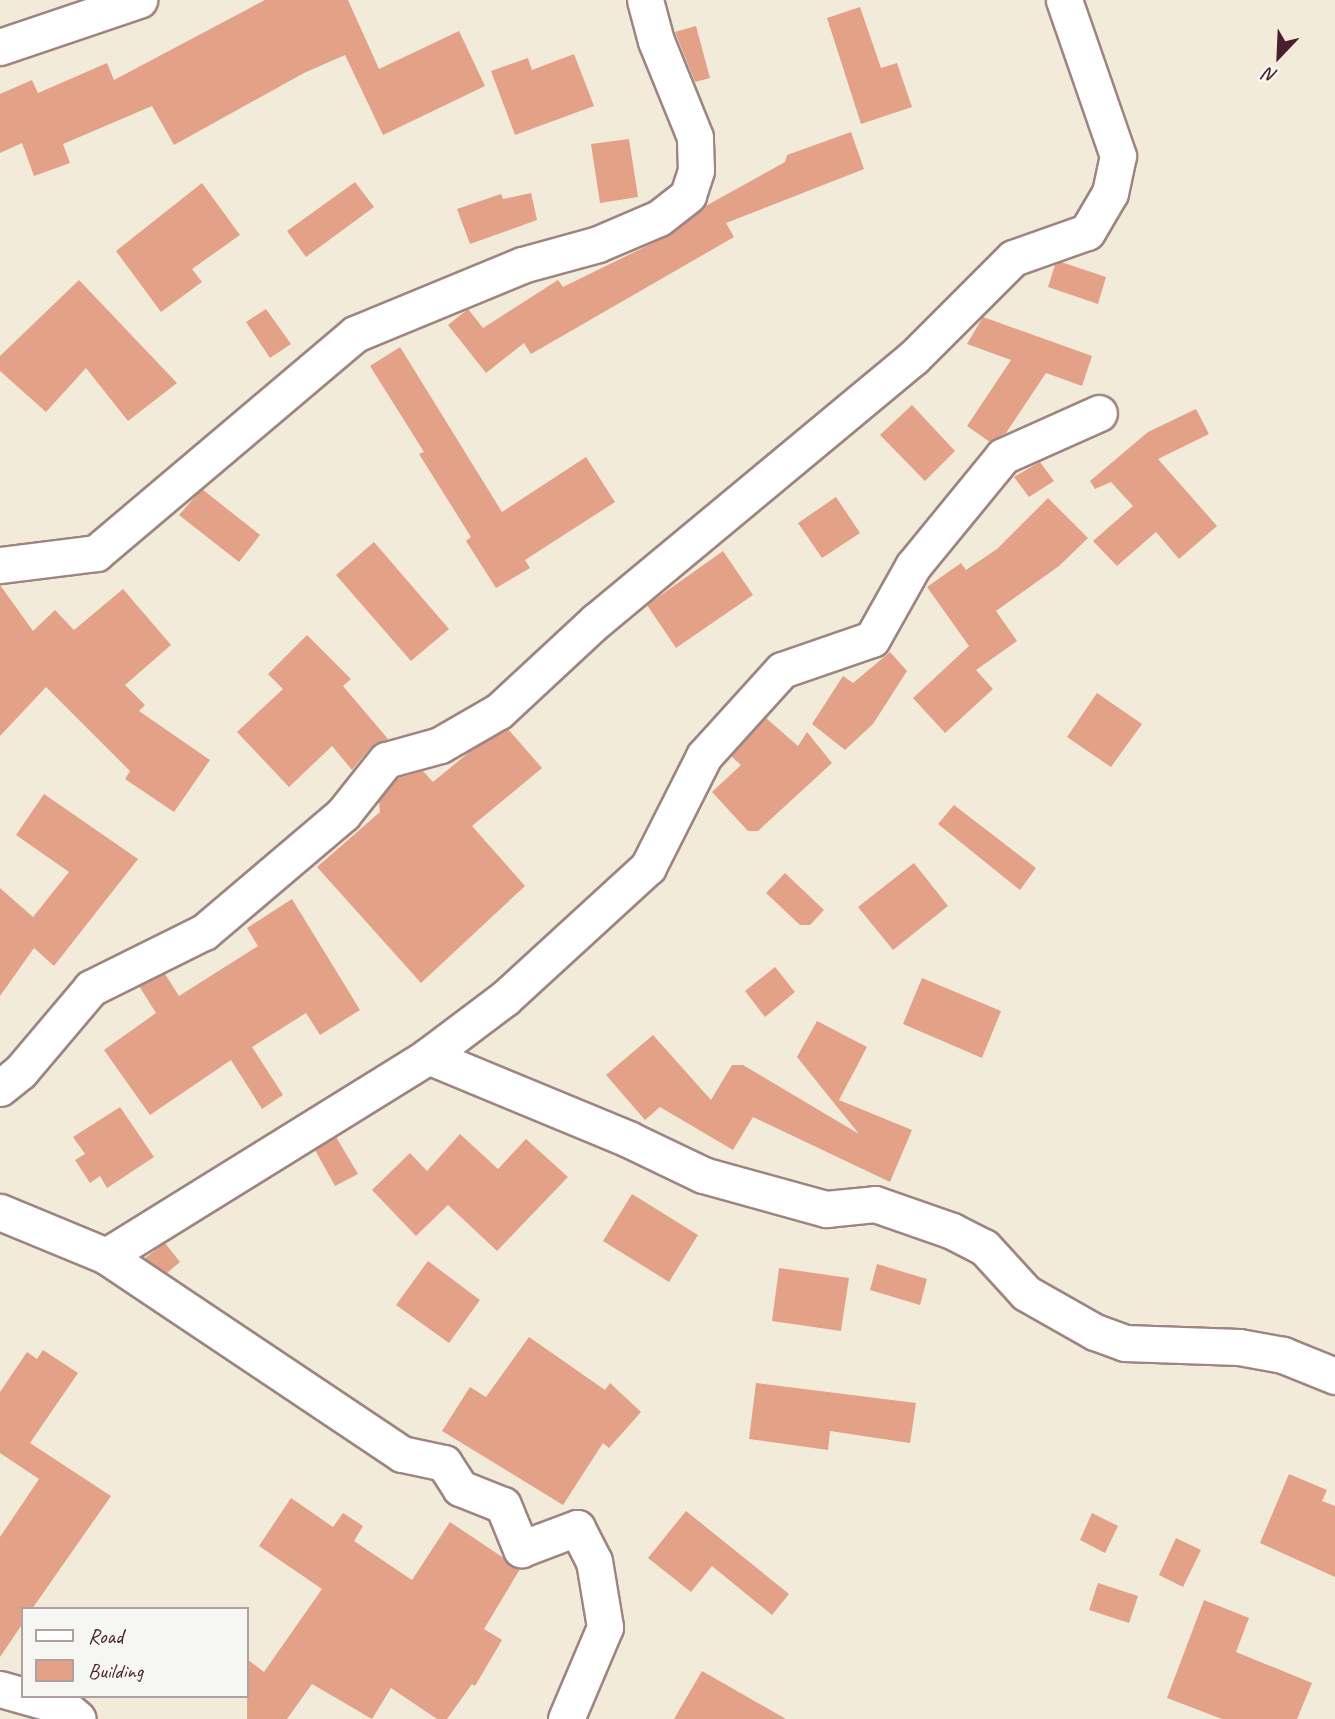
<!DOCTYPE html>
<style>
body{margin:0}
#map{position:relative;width:1335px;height:1719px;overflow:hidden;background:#f3ebda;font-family:Caveat,sans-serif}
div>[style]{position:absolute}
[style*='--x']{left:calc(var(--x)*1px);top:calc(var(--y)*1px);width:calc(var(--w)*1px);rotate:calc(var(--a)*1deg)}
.building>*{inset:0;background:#e3a188}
.roads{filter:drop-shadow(2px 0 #9e8582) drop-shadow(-2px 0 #9e8582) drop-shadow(0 2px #9e8582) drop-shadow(0 -2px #9e8582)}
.minor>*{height:35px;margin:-17.5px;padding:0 17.5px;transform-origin:17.5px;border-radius:17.5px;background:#fff}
span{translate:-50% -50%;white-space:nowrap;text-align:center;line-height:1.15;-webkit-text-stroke:7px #f6f6f2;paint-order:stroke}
.legend{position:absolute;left:21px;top:1607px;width:228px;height:91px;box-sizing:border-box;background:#f6f6f2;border:2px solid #b1a0a2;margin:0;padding:9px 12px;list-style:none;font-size:21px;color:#4a1f2b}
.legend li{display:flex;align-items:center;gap:14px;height:35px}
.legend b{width:35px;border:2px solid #b1a0a2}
.north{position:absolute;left:1244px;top:21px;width:70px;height:70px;-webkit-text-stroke:5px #f6f6f2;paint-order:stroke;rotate:203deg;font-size:19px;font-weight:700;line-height:28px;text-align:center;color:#4a1f2b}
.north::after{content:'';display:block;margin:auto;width:24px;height:32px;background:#4a1f2b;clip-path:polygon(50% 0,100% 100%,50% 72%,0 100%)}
</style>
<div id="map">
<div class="building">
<div style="clip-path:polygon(265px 0,348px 0,379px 69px,459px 31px,485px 86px,383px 135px,345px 55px,304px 73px,174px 145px,152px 106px,63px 144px,70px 163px,34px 176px,22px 143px,0 153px,0 94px,32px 80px,38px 93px,107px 63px,114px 80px)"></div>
<div style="clip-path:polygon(860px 7px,881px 68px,897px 63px,912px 107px,861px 124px,827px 18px)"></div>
<div style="clip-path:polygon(696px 26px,710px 78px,695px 82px,675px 32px)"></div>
<div style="clip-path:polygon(574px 54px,594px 106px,515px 135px,491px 71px,528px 58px,532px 70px)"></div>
<div style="clip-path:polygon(851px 132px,864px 169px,726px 223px,734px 237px,531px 354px,524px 343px,486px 373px,448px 325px,468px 309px,483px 328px,558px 280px,563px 287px,667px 236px,702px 208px,785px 162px,787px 155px)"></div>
<div style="clip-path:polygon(629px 139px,638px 197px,600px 203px,591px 144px)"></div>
<div style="clip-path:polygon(355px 182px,374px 207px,306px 257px,287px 231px)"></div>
<div style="clip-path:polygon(202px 183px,240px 235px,192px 269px,202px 282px,161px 312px,116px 251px)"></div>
<div style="clip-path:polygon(531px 193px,537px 220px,470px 244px,457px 209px,501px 194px,503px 199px)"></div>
<div style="clip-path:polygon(1061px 262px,1106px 277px,1098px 304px,1048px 287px,1055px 265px)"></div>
<div style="clip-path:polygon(79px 280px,177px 383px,128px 421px,86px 368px,46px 412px,0 371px,0 356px)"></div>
<div style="clip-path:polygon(266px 309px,291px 344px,270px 358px,246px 322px)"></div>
<div style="clip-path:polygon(983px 317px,1092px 356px,1082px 386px,1046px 373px,1006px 433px,990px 442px,967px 426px,1011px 360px,967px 344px)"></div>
<div style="clip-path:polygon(400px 347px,502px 512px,586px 457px,615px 502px,525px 560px,530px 568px,496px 588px,466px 541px,471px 537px,419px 454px,424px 452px,370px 366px)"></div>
<div style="clip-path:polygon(912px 405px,955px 451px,925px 481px,880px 435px)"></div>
<div style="clip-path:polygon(1196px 409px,1209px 434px,1158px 459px,1217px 526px,1179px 559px,1156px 532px,1117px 566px,1093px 541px,1133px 506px,1111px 482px,1095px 489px,1090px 481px,1148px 432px)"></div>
<div style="clip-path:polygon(1040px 462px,1054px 481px,1029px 497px,1014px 477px)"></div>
<div style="clip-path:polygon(202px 489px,260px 535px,239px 562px,179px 515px)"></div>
<div style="clip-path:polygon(836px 497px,860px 533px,822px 558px,798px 523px)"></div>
<div style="clip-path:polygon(1048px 498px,1088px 538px,1059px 566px,996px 611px,1017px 641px,976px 670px,993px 689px,945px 733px,913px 698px,969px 646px,927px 587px,961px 563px,966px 570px,997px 549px)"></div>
<div style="clip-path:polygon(374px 542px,449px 629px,411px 661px,336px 575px)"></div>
<div style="clip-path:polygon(723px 551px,753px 595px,676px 648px,647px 605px)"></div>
<div style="clip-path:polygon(0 585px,33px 631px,55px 610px,74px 630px,123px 589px,171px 645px,125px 685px,145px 705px,139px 711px,210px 760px,174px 812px,125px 779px,130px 771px,46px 687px,0 736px)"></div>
<div style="clip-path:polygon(307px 635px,351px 679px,343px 686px,388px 739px,371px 747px,352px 770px,332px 746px,289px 787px,237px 732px,283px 689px,268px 674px)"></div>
<div style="clip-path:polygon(890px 652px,907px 671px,873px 724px,845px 750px,812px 724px,843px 676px,853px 683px)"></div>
<div style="clip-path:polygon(1097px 693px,1142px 724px,1111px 767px,1067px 737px)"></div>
<div style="clip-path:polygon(766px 718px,798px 746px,807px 732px,832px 763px,758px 831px,748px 831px,712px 792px,741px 765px,731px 756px)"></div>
<div style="clip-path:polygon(508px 729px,542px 768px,472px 826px,525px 886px,421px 983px,317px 867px,380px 812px,379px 801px,398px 778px,423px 771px,433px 782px,473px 749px)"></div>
<div style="clip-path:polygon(44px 794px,138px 859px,54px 966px,34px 948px,0 996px,0 888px,33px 917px,69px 872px,16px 835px)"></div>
<div style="clip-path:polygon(954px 805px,1036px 868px,1020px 890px,938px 824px)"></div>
<div style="clip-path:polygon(914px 863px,948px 906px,893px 950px,858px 907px)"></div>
<div style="clip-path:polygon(785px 873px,824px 910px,810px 925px,800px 925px,766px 893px)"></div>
<div style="clip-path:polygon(292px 899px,360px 1010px,320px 1035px,306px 1013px,252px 1047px,283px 1095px,262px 1109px,231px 1060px,150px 1115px,104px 1050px,156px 1013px,139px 986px,165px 974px,179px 996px,258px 946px,247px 928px)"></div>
<div style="clip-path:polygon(775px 967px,795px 992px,765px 1017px,745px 991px)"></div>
<div style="clip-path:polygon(922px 978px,1001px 1011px,982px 1058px,903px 1024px)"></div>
<div style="clip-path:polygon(817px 1021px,867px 1047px,839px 1100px,912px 1130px,890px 1182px,753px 1117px,733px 1150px,660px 1107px,645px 1120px,606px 1075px,653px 1035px,711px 1100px,732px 1065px,743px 1065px,859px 1134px,797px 1057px)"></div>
<div style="clip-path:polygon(120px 1107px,154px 1157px,107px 1188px,100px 1176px,90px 1183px,75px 1160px,85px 1154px,73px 1137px)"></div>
<div style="clip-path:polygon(460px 1134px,498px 1169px,526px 1139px,568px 1177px,497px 1251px,448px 1205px,416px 1236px,372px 1190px,410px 1153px,427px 1171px)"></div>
<div style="clip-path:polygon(336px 1137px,358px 1174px,335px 1186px,315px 1150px)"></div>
<div style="clip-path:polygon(632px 1194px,698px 1235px,669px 1282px,603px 1241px)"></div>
<div style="clip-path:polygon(165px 1243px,180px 1262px,167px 1273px,145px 1258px)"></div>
<div style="clip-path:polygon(428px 1261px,480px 1300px,449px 1343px,396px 1305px)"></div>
<div style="clip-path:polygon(877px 1264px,927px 1279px,920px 1305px,870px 1290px)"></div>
<div style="clip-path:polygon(779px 1268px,849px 1278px,841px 1331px,772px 1321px)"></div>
<div style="clip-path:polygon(529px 1337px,605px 1390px,610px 1383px,641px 1412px,609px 1448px,603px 1443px,563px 1505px,442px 1431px,470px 1387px,486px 1397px)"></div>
<div style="clip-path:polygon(43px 1350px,78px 1373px,30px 1443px,111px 1496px,32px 1609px,23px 1609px,23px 1623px,0 1657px,0 1537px,39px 1479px,0 1453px,0 1392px,27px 1352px,37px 1359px)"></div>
<div style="clip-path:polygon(756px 1383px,916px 1403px,910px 1443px,830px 1431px,828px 1450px,749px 1439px)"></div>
<div style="clip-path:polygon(1289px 1474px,1327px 1490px,1322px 1501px,1335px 1506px,1335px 1577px,1260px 1543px)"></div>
<div style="clip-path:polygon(291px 1498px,333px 1527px,343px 1513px,363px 1526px,354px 1541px,412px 1580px,450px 1522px,520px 1569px,484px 1629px,502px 1640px,475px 1686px,472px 1684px,447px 1719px,437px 1719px,391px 1688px,372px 1719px,312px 1684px,287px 1719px,247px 1719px,247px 1659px,264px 1672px,322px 1589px,259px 1546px)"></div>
<div style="clip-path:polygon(686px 1511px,789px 1594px,772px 1615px,712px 1566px,691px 1592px,648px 1558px)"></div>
<div style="clip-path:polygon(1092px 1513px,1118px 1526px,1105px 1553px,1080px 1540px)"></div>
<div style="clip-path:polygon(1176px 1538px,1201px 1550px,1183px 1587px,1159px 1575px)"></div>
<div style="clip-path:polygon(1098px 1583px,1138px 1596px,1129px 1623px,1089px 1610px)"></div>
<div style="clip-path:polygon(1204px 1600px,1249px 1618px,1236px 1652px,1312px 1683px,1297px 1719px,1222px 1719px,1167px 1698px)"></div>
<div style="clip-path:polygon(702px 1671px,786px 1719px,674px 1719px)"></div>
</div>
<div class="roads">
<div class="minor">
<div style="--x:0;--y:47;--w:147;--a:-18.7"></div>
<div style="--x:0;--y:565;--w:97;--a:-7.1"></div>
<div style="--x:96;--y:553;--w:339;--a:-40.2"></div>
<div style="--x:355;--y:334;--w:181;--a:-22.4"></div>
<div style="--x:522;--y:265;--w:79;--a:-15.4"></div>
<div style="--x:598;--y:244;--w:66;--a:-23.1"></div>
<div style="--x:659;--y:218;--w:37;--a:-38"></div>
<div style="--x:688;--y:195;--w:26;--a:-72"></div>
<div style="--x:696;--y:170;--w:33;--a:-92"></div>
<div style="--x:695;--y:137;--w:104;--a:-112.1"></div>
<div style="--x:656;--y:41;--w:42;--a:-105"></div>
<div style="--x:428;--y:1056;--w:217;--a:22.5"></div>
<div style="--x:628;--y:1139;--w:83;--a:25.6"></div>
<div style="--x:703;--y:1175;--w:128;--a:15.5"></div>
<div style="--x:826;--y:1209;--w:49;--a:-5.8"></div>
<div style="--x:875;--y:1204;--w:82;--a:19.3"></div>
<div style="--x:952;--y:1231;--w:36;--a:27"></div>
<div style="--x:984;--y:1247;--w:62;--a:47.6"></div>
<div style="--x:1026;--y:1293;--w:79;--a:29.5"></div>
<div style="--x:1095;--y:1332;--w:32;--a:20"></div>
<div style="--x:1125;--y:1343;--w:114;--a:2"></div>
<div style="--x:1239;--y:1347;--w:45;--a:10.3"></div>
<div style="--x:1283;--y:1355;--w:56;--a:22"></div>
<div style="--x:0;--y:1088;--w:26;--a:-39"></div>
<div style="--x:20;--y:1072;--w:110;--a:-49.8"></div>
<div style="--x:91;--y:988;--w:126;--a:-26.4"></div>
<div style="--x:204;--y:932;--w:182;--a:-40.3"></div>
<div style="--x:343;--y:814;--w:69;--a:-51.5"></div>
<div style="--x:386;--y:760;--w:56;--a:-15.5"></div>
<div style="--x:440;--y:745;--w:68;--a:-30"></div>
<div style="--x:499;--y:711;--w:132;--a:-42.9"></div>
<div style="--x:596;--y:621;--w:412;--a:-39.7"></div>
<div style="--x:913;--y:358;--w:141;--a:-45"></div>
<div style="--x:1013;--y:258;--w:78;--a:-19.4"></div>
<div style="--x:1087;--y:232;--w:45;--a:-59.5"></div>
<div style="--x:1110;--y:193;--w:38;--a:-78"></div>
<div style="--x:1118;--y:156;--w:165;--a:-109.1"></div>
<div style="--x:0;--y:1212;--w:115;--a:22.5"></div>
<div style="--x:106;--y:1256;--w:356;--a:33.8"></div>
<div style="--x:402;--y:1454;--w:43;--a:12.1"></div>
<div style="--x:444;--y:1463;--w:30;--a:57"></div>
<div style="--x:460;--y:1488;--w:46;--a:21.6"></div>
<div style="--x:503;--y:1505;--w:48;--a:67.8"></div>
<div style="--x:521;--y:1549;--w:60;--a:-20.6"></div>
<div style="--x:577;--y:1528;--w:37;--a:63"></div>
<div style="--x:594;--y:1561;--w:67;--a:80.5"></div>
<div style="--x:605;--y:1627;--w:100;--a:113"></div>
<div style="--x:106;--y:1256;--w:379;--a:-31.8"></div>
<div style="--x:428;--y:1056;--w:96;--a:-37"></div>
<div style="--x:505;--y:998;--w:194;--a:-42.5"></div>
<div style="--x:648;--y:867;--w:124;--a:-63.2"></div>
<div style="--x:704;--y:756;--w:116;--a:-47.8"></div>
<div style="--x:782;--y:670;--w:95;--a:-19"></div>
<div style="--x:872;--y:639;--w:84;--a:-60.7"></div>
<div style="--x:913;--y:566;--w:142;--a:-50.7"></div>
<div style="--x:1003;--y:456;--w:105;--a:-24.1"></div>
<div style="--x:0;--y:1689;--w:66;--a:15.7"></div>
<div style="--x:64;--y:1707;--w:18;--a:41"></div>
</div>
</div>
<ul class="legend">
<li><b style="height:9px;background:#fff"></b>Road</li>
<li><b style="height:19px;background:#e3a188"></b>Building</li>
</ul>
<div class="north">N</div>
</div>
